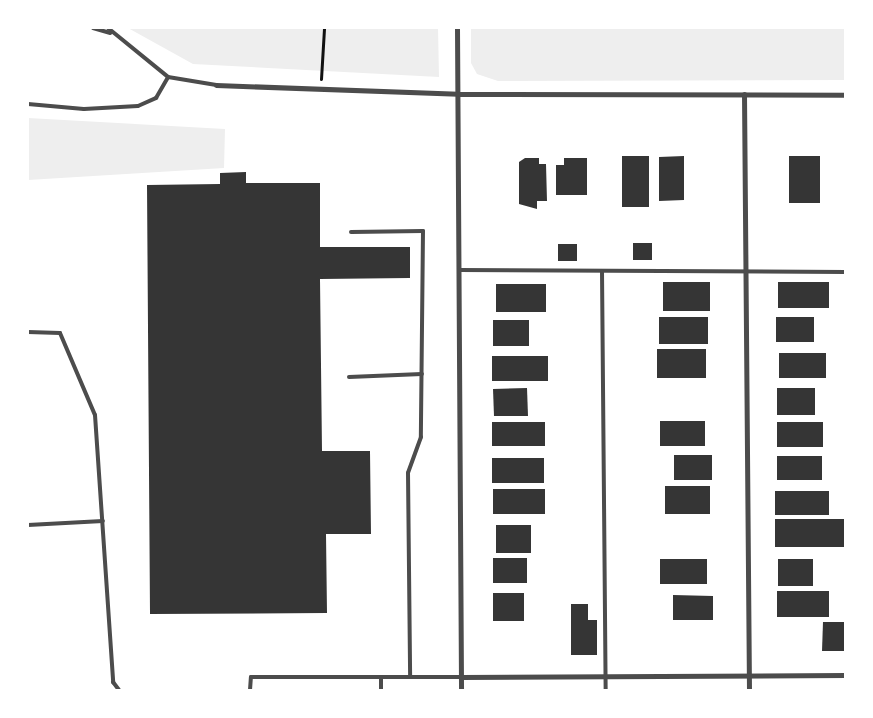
<!DOCTYPE html>
<style>
body{margin:0}
#map{position:relative;width:873px;height:718px;overflow:hidden;background:#fff;font-family:Poppins,sans-serif}
div>[style]{position:absolute}
[style*='--x']{left:calc(var(--x)*1px);top:calc(var(--y)*1px);width:calc(var(--w)*1px);rotate:calc(var(--a)*1deg)}
.green>*{inset:0;background:#eee}
.building>*{inset:0;background:#353535}
.path>*{height:3px;margin:-1.5px;padding:0 1.5px;transform-origin:1.5px;border-radius:1.5px;background:#111}
.service>*{height:4px;margin:-2px;padding:0 2px;transform-origin:2px;border-radius:2px;background:#4c4c4c}
.minor>*{height:5px;margin:-2.5px;padding:0 2.5px;transform-origin:2.5px;border-radius:2.5px;background:#4c4c4c}
span{translate:-50% -50%;white-space:nowrap;text-align:center;line-height:1.15;-webkit-text-stroke:4px #fff;paint-order:stroke}
.frame{position:absolute;inset:0;border:29px solid #fff;pointer-events:none}
</style>
<div id="map">
<div class="green">
<div style="clip-path:polygon(128px 28px,438px 28px,439px 77px,193px 64px)"></div>
<div style="clip-path:polygon(471px 28px,845px 28px,845px 80px,498px 81px,477px 74px,471px 63px)"></div>
<div style="clip-path:polygon(28px 118px,225px 129px,224px 168px,28px 180px)"></div>
</div>
<div class="building">
<div style="clip-path:polygon(622px 156px,649px 156px,649px 207px,622px 207px)"></div>
<div style="clip-path:polygon(684px 156px,684px 200px,659px 201px,659px 157px)"></div>
<div style="clip-path:polygon(789px 156px,820px 156px,820px 203px,789px 203px)"></div>
<div style="clip-path:polygon(525px 158px,539px 158px,539px 164px,546px 164px,547px 201px,537px 201px,537px 209px,519px 204px,519px 162px)"></div>
<div style="clip-path:polygon(564px 158px,587px 158px,587px 195px,556px 195px,556px 165px,564px 165px)"></div>
<div style="clip-path:polygon(246px 172px,246px 183px,320px 183px,320px 247px,410px 247px,410px 278px,320px 279px,322px 451px,370px 451px,371px 534px,326px 534px,327px 613px,150px 614px,147px 185px,220px 184px,220px 173px)"></div>
<div style="clip-path:polygon(633px 243px,652px 243px,652px 260px,633px 260px)"></div>
<div style="clip-path:polygon(558px 244px,577px 244px,577px 261px,558px 261px)"></div>
<div style="clip-path:polygon(663px 282px,710px 282px,710px 311px,663px 311px)"></div>
<div style="clip-path:polygon(778px 282px,829px 282px,829px 308px,778px 308px)"></div>
<div style="clip-path:polygon(496px 284px,546px 284px,546px 312px,496px 312px)"></div>
<div style="clip-path:polygon(659px 317px,708px 317px,708px 344px,659px 344px)"></div>
<div style="clip-path:polygon(776px 317px,814px 317px,814px 342px,776px 342px)"></div>
<div style="clip-path:polygon(493px 320px,529px 320px,529px 346px,493px 346px)"></div>
<div style="clip-path:polygon(657px 349px,706px 349px,706px 378px,657px 378px)"></div>
<div style="clip-path:polygon(779px 353px,826px 353px,826px 378px,779px 378px)"></div>
<div style="clip-path:polygon(492px 356px,548px 356px,548px 381px,492px 381px)"></div>
<div style="clip-path:polygon(527px 388px,528px 416px,494px 416px,493px 389px)"></div>
<div style="clip-path:polygon(777px 388px,815px 388px,815px 415px,777px 415px)"></div>
<div style="clip-path:polygon(660px 421px,705px 421px,705px 446px,660px 446px)"></div>
<div style="clip-path:polygon(492px 422px,545px 422px,545px 446px,492px 446px)"></div>
<div style="clip-path:polygon(777px 422px,823px 422px,823px 447px,777px 447px)"></div>
<div style="clip-path:polygon(674px 455px,712px 455px,712px 480px,674px 480px)"></div>
<div style="clip-path:polygon(777px 456px,822px 456px,822px 480px,777px 480px)"></div>
<div style="clip-path:polygon(492px 458px,544px 458px,544px 483px,492px 483px)"></div>
<div style="clip-path:polygon(665px 486px,710px 486px,710px 514px,665px 514px)"></div>
<div style="clip-path:polygon(493px 489px,545px 489px,545px 514px,493px 514px)"></div>
<div style="clip-path:polygon(775px 491px,829px 491px,829px 515px,775px 515px)"></div>
<div style="clip-path:polygon(775px 519px,846px 519px,846px 547px,775px 547px)"></div>
<div style="clip-path:polygon(496px 525px,531px 525px,531px 553px,496px 553px)"></div>
<div style="clip-path:polygon(493px 558px,527px 558px,527px 583px,493px 583px)"></div>
<div style="clip-path:polygon(660px 559px,707px 559px,707px 584px,660px 584px)"></div>
<div style="clip-path:polygon(778px 559px,813px 559px,813px 586px,778px 586px)"></div>
<div style="clip-path:polygon(777px 591px,829px 591px,829px 617px,777px 617px)"></div>
<div style="clip-path:polygon(493px 593px,524px 593px,524px 621px,493px 621px)"></div>
<div style="clip-path:polygon(673px 595px,713px 596px,713px 620px,673px 620px)"></div>
<div style="clip-path:polygon(571px 604px,588px 604px,588px 620px,597px 620px,597px 655px,571px 655px)"></div>
<div style="clip-path:polygon(823px 622px,846px 622px,846px 651px,822px 651px)"></div>
</div>
<div class="path">
<div style="--x:321;--y:79;--w:51;--a:-86.6"></div>
</div>
<div class="service">
<div style="--x:93;--y:28;--w:18;--a:16"></div>
<div style="--x:108;--y:28;--w:77;--a:39.2"></div>
<div style="--x:168;--y:77;--w:49;--a:9.5"></div>
<div style="--x:28;--y:104;--w:56;--a:5.1"></div>
<div style="--x:84;--y:109;--w:54;--a:-3.2"></div>
<div style="--x:138;--y:106;--w:20;--a:-24"></div>
<div style="--x:156;--y:98;--w:24;--a:-60"></div>
<div style="--x:351;--y:232;--w:72;--a:-0.8"></div>
<div style="--x:423;--y:231;--w:206;--a:90.6"></div>
<div style="--x:421;--y:437;--w:38;--a:110"></div>
<div style="--x:408;--y:473;--w:204;--a:89.4"></div>
<div style="--x:459;--y:270;--w:387;--a:0.3"></div>
<div style="--x:602;--y:271;--w:419;--a:89.5"></div>
<div style="--x:28;--y:332;--w:32;--a:2"></div>
<div style="--x:60;--y:333;--w:89;--a:66.9"></div>
<div style="--x:95;--y:415;--w:268;--a:86.1"></div>
<div style="--x:113;--y:682;--w:10;--a:53"></div>
<div style="--x:349;--y:377;--w:73;--a:-2.4"></div>
<div style="--x:28;--y:525;--w:75;--a:-3.1"></div>
<div style="--x:250;--y:690;--w:13;--a:-86"></div>
<div style="--x:251;--y:677;--w:210;--a:0"></div>
<div style="--x:381;--y:690;--w:13;--a:-90"></div>
</div>
<div class="minor">
<div style="--x:457;--y:28;--w:662;--a:89.65"></div>
<div style="--x:216;--y:85;--w:242;--a:2.1"></div>
<div style="--x:458;--y:94;--w:388;--a:0.1"></div>
<div style="--x:744;--y:94;--w:596;--a:89.52"></div>
<div style="--x:461;--y:677;--w:385;--a:-0.3"></div>
</div>
<div class="frame"></div>
</div>
